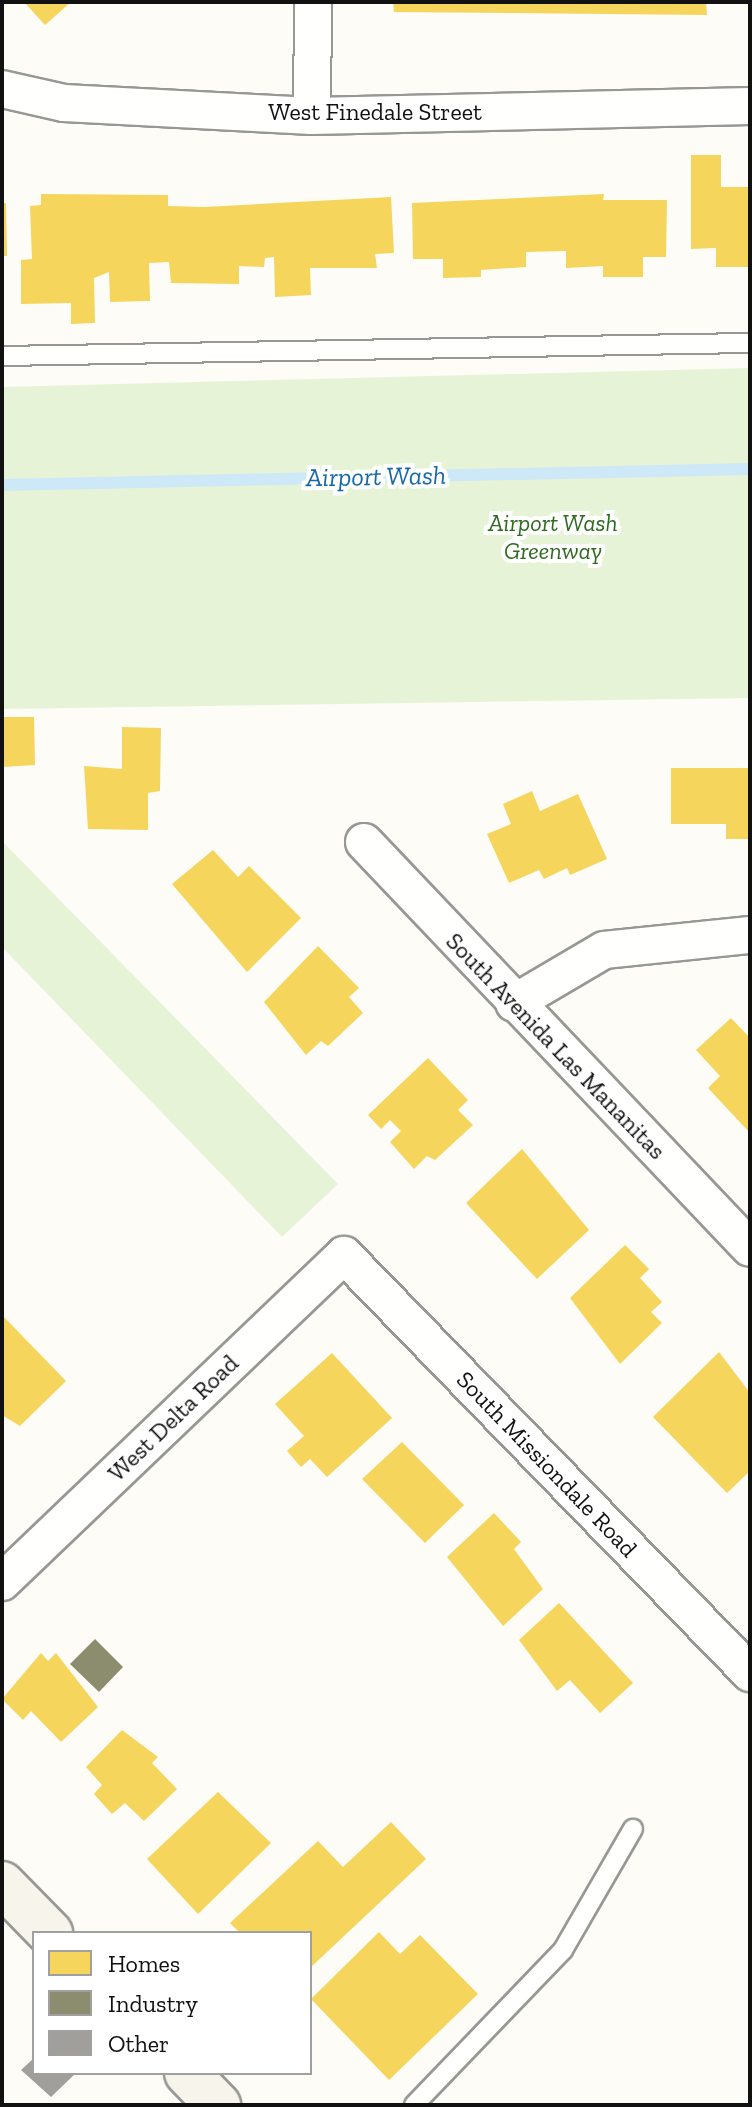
<!DOCTYPE html>
<style>
body{margin:0}
#map{position:relative;width:752px;height:2107px;overflow:hidden;background:#fdfcf7;font-family:"Zilla Slab",serif}
div>[style]{position:absolute}
[style*='--x']{left:calc(var(--x)*1px);top:calc(var(--y)*1px);width:calc(var(--w)*1px);rotate:calc(var(--a)*1deg)}
.green>*{inset:0;background:#e7f3d7}
.homes>*{inset:0;background:#f6d55c}
.industry>*{inset:0;background:#8c8c6e}
.stream>*{height:12px;margin:-6px;padding:0 6px;transform-origin:6px;border-radius:6px;background:#cde8f7}
.building>*{inset:0;background:#a19f9c}
.roads{filter:drop-shadow(2px 0 #979795) drop-shadow(-2px 0 #979795) drop-shadow(0 2px #979795) drop-shadow(0 -2px #979795)}
.lane>*{height:18px;margin:-9px;padding:0 9px;transform-origin:9px;border-radius:9px;background:#fffffe}
.street>*{height:36px;margin:-18px;padding:0 18px;transform-origin:18px;border-radius:18px;background:#fffffe}
.secondary>*{height:44px;margin:-22px;padding:0 22px;transform-origin:22px;border-radius:22px;background:#f6f4eb}
span{translate:-50% -50%;white-space:nowrap;text-align:center;line-height:1.15;-webkit-text-stroke:8px #fff;paint-order:stroke}
.street-label{font-size:24px;color:#111}
.park-label{font-size:24px;color:#2f6b1f;font-style:italic}
.water-label{font-size:26px;color:#1768a6;font-style:italic}
.frame{position:absolute;inset:0;border:4px solid #111;pointer-events:none}
.legend{position:absolute;left:32px;top:1931px;width:280px;height:144px;box-sizing:border-box;background:#fff;border:2px solid #a0a0a0;margin:0;padding:10px 14px;list-style:none;font-size:24px;color:#111}
.legend li{display:flex;align-items:center;gap:16px;height:40px}
.legend b{width:40px;border:2px solid #a0a0a0}
</style>
<div id="map">
<div class="green">
<div style="clip-path:polygon(750px 368px,750px 698px,2px 709px,2px 387px)"></div>
<div style="clip-path:polygon(2px 841px,338px 1184px,282px 1237px,2px 947px)"></div>
</div>
<div class="homes">
<div style="clip-path:polygon(24px 2px,71px 2px,45px 25px)"></div>
<div style="clip-path:polygon(393px 2px,706px 2px,707px 15px,394px 12px)"></div>
<div style="clip-path:polygon(691px 155px,721px 155px,721px 187px,750px 187px,750px 267px,716px 267px,716px 248px,691px 249px)"></div>
<div style="clip-path:polygon(41px 194px,168px 195px,168px 206px,205px 207px,391px 197px,394px 253px,375px 254px,377px 268px,310px 268px,311px 295px,275px 297px,274px 257px,265px 258px,264px 267px,239px 266px,239px 284px,171px 283px,169px 262px,149px 263px,150px 301px,110px 302px,109px 272px,94px 278px,95px 323px,71px 324px,71px 303px,21px 304px,21px 260px,32px 259px,30px 206px,41px 205px)"></div>
<div style="clip-path:polygon(604px 194px,603px 200px,667px 200px,666px 257px,643px 257px,643px 277px,603px 277px,603px 266px,566px 268px,566px 251px,526px 252px,526px 267px,481px 270px,481px 277px,443px 278px,443px 259px,413px 259px,412px 203px)"></div>
<div style="clip-path:polygon(2px 203px,6px 203px,7px 256px,2px 256px)"></div>
<div style="clip-path:polygon(2px 717px,34px 717px,35px 765px,2px 767px)"></div>
<div style="clip-path:polygon(122px 727px,161px 728px,160px 791px,148px 793px,148px 830px,88px 829px,84px 766px,122px 769px)"></div>
<div style="clip-path:polygon(671px 768px,750px 768px,750px 839px,726px 839px,726px 824px,671px 824px)"></div>
<div style="clip-path:polygon(532px 791px,540px 811px,578px 794px,607px 859px,570px 875px,567px 868px,544px 879px,539px 870px,509px 883px,487px 834px,511px 824px,503px 804px)"></div>
<div style="clip-path:polygon(213px 850px,238px 877px,249px 866px,301px 918px,247px 972px,172px 884px)"></div>
<div style="clip-path:polygon(318px 946px,359px 988px,349px 997px,363px 1013px,328px 1046px,321px 1041px,306px 1055px,264px 1002px)"></div>
<div style="clip-path:polygon(731px 1018px,750px 1038px,750px 1133px,708px 1088px,720px 1076px,696px 1050px)"></div>
<div style="clip-path:polygon(428px 1058px,468px 1100px,458px 1110px,473px 1125px,435px 1160px,427px 1156px,414px 1169px,390px 1142px,401px 1131px,390px 1120px,381px 1129px,368px 1115px)"></div>
<div style="clip-path:polygon(522px 1149px,589px 1230px,537px 1279px,466px 1203px)"></div>
<div style="clip-path:polygon(625px 1245px,649px 1269px,640px 1278px,662px 1302px,651px 1312px,662px 1323px,620px 1364px,570px 1298px)"></div>
<div style="clip-path:polygon(2px 1315px,66px 1381px,20px 1426px,2px 1415px)"></div>
<div style="clip-path:polygon(719px 1352px,750px 1393px,750px 1471px,727px 1493px,653px 1417px)"></div>
<div style="clip-path:polygon(332px 1353px,392px 1418px,327px 1477px,310px 1459px,301px 1467px,287px 1451px,304px 1436px,275px 1404px)"></div>
<div style="clip-path:polygon(402px 1442px,464px 1505px,425px 1543px,362px 1479px)"></div>
<div style="clip-path:polygon(494px 1513px,521px 1542px,514px 1549px,543px 1589px,503px 1626px,447px 1557px)"></div>
<div style="clip-path:polygon(559px 1603px,633px 1683px,600px 1713px,570px 1680px,557px 1691px,519px 1640px)"></div>
<div style="clip-path:polygon(41px 1653px,48px 1661px,56px 1653px,98px 1707px,61px 1742px,31px 1711px,23px 1720px,2px 1699px)"></div>
<div style="clip-path:polygon(122px 1730px,158px 1757px,152px 1763px,177px 1789px,144px 1821px,125px 1803px,112px 1814px,94px 1794px,102px 1785px,86px 1767px)"></div>
<div style="clip-path:polygon(218px 1792px,271px 1843px,198px 1914px,147px 1859px)"></div>
<div style="clip-path:polygon(391px 1822px,426px 1859px,310px 1968px,310px 1933px,240px 1933px,230px 1923px,318px 1841px,343px 1867px)"></div>
<div style="clip-path:polygon(379px 1932px,400px 1954px,420px 1935px,478px 1994px,389px 2080px,311px 1999px)"></div>
</div>
<div class="industry">
<div style="clip-path:polygon(95px 1639px,123px 1667px,99px 1692px,70px 1664px)"></div>
</div>
<div class="stream">
<div style="--x:2;--y:485;--w:748;--a:-1.23"></div>
</div>
<div class="building">
<div style="clip-path:polygon(34px 2058px,34px 2073px,76px 2073px,51px 2097px,21px 2070px)"></div>
</div>
<div class="roads">
<div class="lane">
<div style="--x:2;--y:356;--w:748;--a:-1"></div>
<div style="--x:414;--y:2105;--w:215;--a:-46.1"></div>
<div style="--x:563;--y:1950;--w:140;--a:-60"></div>
</div>
<div class="street">
<div style="--x:2;--y:89;--w:64;--a:12.7"></div>
<div style="--x:64;--y:103;--w:248;--a:3"></div>
<div style="--x:312;--y:116;--w:438;--a:-1.3"></div>
<div style="--x:312;--y:116;--w:114;--a:-89.5"></div>
<div style="--x:364;--y:842;--w:560;--a:46.45"></div>
<div style="--x:514;--y:1003;--w:104;--a:-30.5"></div>
<div style="--x:604;--y:950;--w:147;--a:-5.9"></div>
<div style="--x:2;--y:1582;--w:473;--a:-43.7"></div>
<div style="--x:344;--y:1255;--w:583;--a:45.83"></div>
</div>
<div class="secondary">
<div style="--x:2;--y:1884;--w:69;--a:45.6"></div>
<div style="--x:187;--y:2073;--w:45;--a:45.9"></div>
</div>
</div>
<div class="street-label">
<span style="left:375px;top:112px">West Finedale Street</span>
<span style="left:556px;top:1046px;rotate:46deg">South Avenida Las Mananitas</span>
<span style="left:173px;top:1418px;rotate:-44deg">West Delta Road</span>
<span style="left:547px;top:1464px;rotate:46deg">South Missiondale Road</span>
</div>
<div class="park-label">
<span style="left:553px;top:537px">Airport Wash<br>Greenway</span>
</div>
<div class="water-label">
<span style="left:376px;top:477px;rotate:-1deg">Airport Wash</span>
</div>
<div class="frame"></div>
<ul class="legend">
<li><b style="height:22px;background:#f6d55c"></b>Homes</li>
<li><b style="height:22px;background:#8c8c6e"></b>Industry</li>
<li><b style="height:22px;background:#a19f9c"></b>Other</li>
</ul>
</div>
